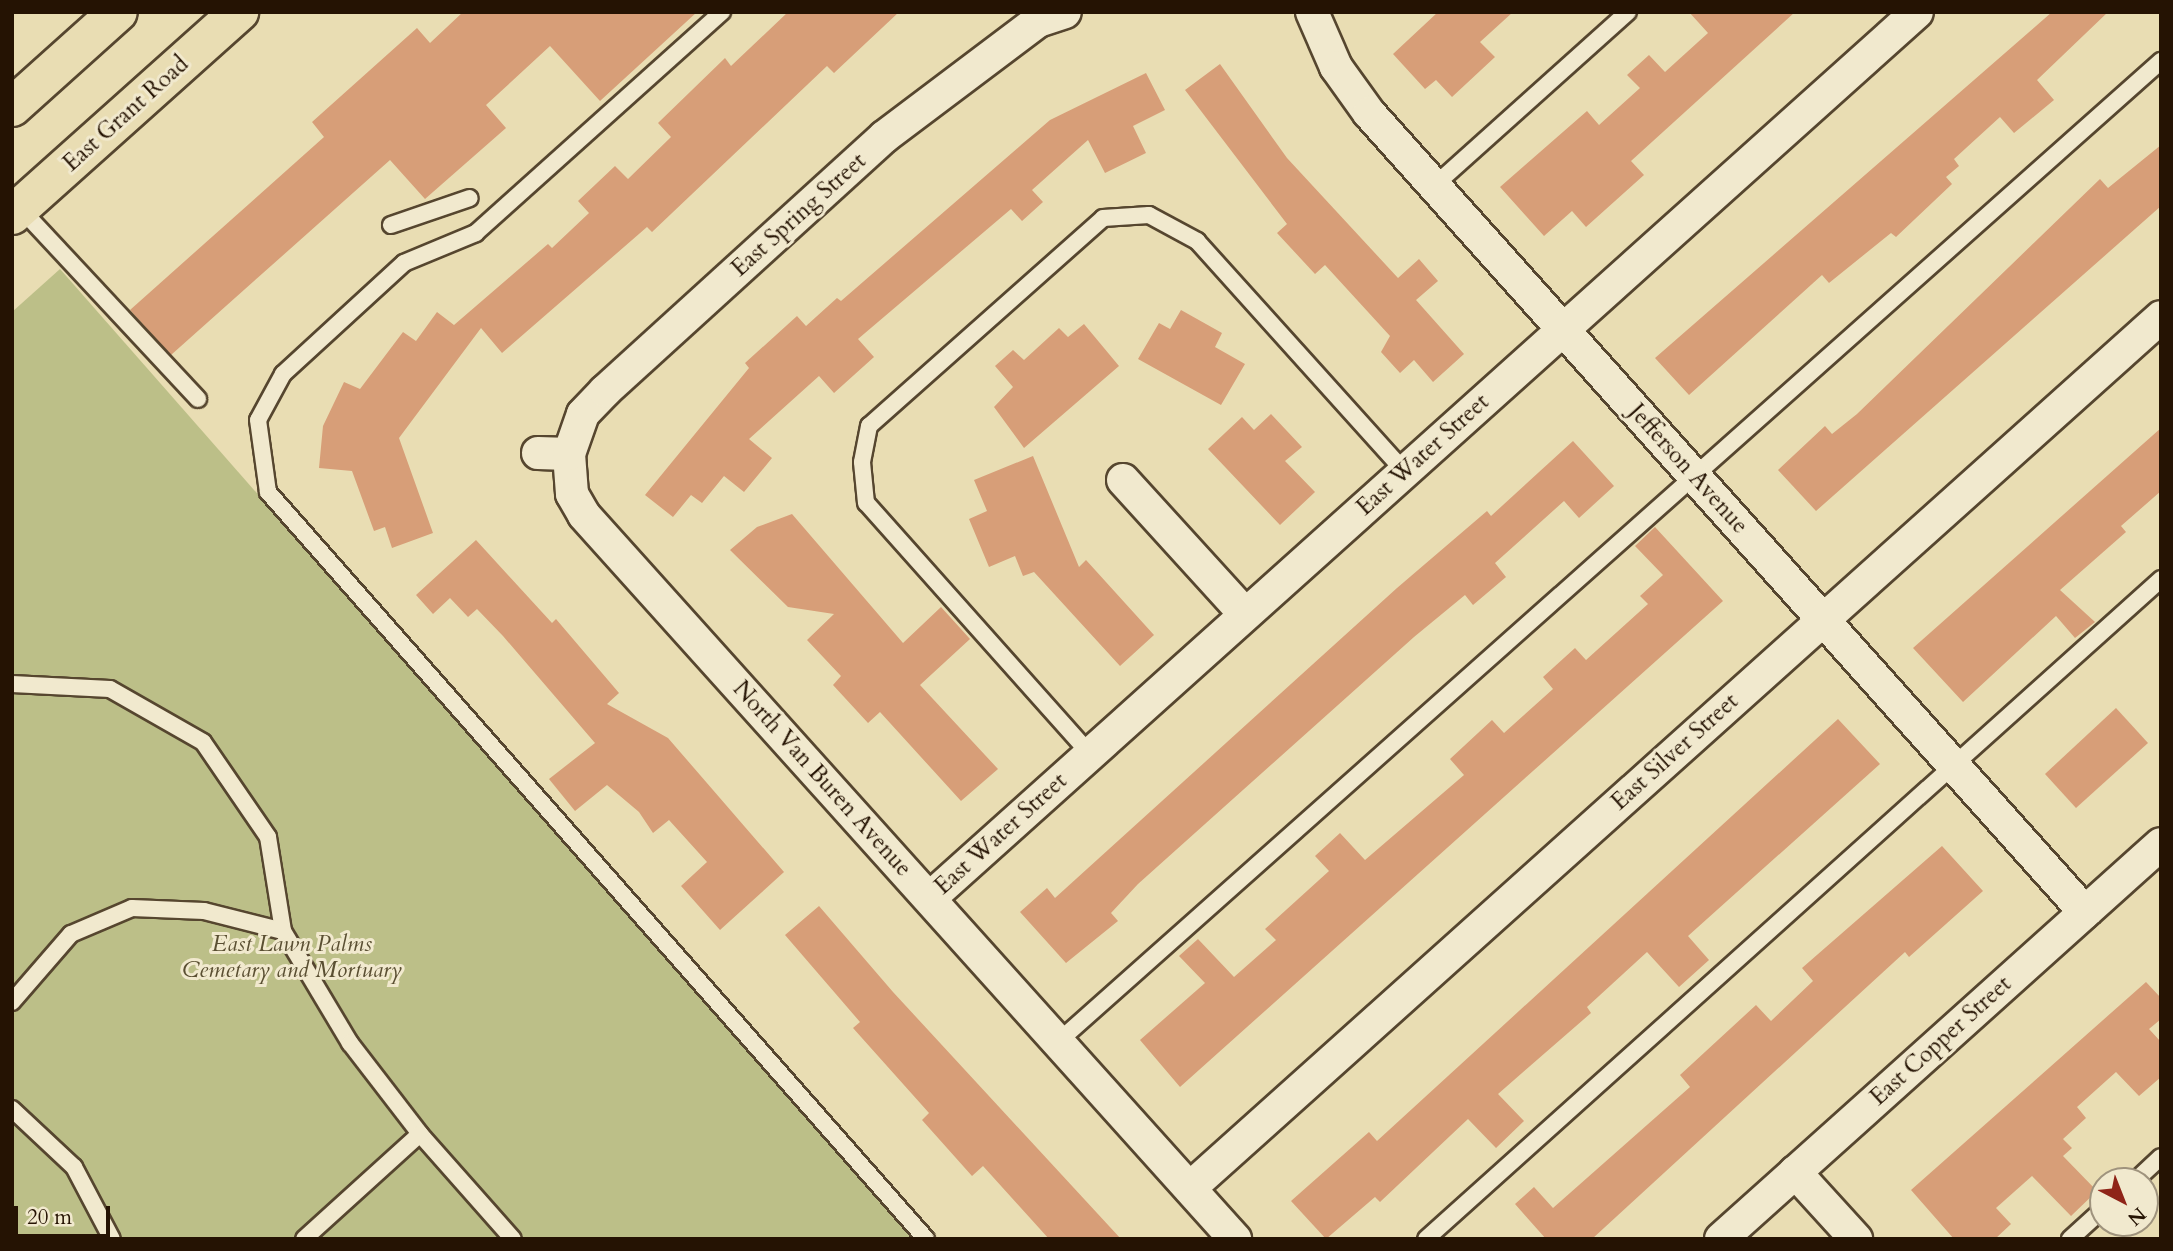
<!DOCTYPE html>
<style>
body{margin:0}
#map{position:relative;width:2173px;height:1251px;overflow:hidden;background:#e9ddb3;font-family:Cardo,serif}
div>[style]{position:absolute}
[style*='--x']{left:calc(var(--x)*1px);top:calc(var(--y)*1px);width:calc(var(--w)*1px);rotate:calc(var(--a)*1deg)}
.green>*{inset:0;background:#bcbf88}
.building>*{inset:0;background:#d79e78}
.roads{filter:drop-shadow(2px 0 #56462f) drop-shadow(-2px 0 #56462f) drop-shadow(0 2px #56462f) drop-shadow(0 -2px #56462f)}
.service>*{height:16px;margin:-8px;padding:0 8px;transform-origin:8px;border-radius:8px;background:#f1e9ce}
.minor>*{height:32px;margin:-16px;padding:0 16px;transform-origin:16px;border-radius:16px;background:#f1e9ce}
.primary>*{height:38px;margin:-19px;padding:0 19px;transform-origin:19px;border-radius:19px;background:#e9ddb3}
span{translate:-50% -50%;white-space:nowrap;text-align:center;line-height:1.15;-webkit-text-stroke:6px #f1e9ce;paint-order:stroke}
.street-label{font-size:23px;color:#251303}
.park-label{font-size:23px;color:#5a4f32;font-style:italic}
.frame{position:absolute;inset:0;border:14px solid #251303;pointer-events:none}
.north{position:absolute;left:2089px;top:1167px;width:70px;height:70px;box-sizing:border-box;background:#f1e9ce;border:2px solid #9f937d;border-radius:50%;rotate:138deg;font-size:19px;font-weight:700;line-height:28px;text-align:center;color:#251303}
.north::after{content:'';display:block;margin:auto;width:24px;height:32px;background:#8f2418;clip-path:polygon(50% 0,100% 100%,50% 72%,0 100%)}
.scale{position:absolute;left:14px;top:1206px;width:96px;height:32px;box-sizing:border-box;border:4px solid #251303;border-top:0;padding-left:9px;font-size:21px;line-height:24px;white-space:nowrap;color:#251303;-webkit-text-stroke:5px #f1e9ce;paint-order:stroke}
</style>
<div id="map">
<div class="green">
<div style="clip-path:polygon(60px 269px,912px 1239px,12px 1239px,12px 312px)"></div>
</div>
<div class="building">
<div style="clip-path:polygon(463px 12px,697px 12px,600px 101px,550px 46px,486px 105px,506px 128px,425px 199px,390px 160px,171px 355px,130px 310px,324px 137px,312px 122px,417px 28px,430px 43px)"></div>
<div style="clip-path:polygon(788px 12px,899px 12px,834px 73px,827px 66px,652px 232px,647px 227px,502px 353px,481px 328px,399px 438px,433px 533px,392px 548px,385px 527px,374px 531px,352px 471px,319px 468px,323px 426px,344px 382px,360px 389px,403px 332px,416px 341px,437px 312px,454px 325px,548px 244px,552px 248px,589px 213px,578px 201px,615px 166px,628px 179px,671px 137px,658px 123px,725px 58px,731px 66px)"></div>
<div style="clip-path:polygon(1438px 12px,1513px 12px,1480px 42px,1495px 57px,1452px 97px,1436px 80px,1425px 89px,1393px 54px)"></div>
<div style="clip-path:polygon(1689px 12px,1795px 12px,1631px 161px,1644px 175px,1586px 227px,1572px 211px,1544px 236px,1500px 187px,1587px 111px,1599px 125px,1640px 88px,1627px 75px,1649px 55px,1665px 72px,1708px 33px)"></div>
<div style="clip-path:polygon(2052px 12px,2108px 12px,2037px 80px,2054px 100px,2014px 133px,2000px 117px,1954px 159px,1959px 166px,1946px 177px,1952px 184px,1896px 237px,1891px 233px,1829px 283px,1822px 275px,1689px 395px,1655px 358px)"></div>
<div style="clip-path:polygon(1220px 64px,1287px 158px,1398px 278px,1419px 259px,1438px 281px,1416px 300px,1464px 354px,1433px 382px,1414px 360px,1400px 373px,1381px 352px,1390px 336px,1325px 265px,1315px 274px,1277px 233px,1287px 224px,1185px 90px)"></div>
<div style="clip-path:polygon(1146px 73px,1165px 110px,1133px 126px,1146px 153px,1105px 173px,1088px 140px,1032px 190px,1043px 202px,1022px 221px,1011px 209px,858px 339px,874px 357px,834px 393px,819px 376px,749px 439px,772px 458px,744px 492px,724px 476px,702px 503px,691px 495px,673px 517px,645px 495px,749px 368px,745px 363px,797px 316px,806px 326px,837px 298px,841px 301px,1050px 120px)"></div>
<div style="clip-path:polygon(2161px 145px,2161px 206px,1816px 511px,1778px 470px,1825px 426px,1832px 434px,1857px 414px,2100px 179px,2108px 188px)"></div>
<div style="clip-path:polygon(1181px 310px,1222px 333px,1215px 347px,1245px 364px,1221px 405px,1138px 359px,1159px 323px,1170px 329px)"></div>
<div style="clip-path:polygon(1084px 324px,1119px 366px,1024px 448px,994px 407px,1013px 387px,995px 366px,1013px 350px,1024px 360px,1059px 328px,1068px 337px)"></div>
<div style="clip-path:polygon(1271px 414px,1302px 447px,1285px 461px,1315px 492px,1280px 525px,1208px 449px,1242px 417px,1254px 430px)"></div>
<div style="clip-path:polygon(2161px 428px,2161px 491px,2121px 526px,2126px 532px,2060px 590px,2095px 622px,2075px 638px,2056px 616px,1963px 702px,1913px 648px)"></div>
<div style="clip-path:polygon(1573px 441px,1614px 486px,1579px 518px,1564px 501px,1495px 563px,1506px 577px,1473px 605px,1465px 595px,1414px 637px,1138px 884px,1111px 913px,1118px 921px,1066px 963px,1020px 912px,1047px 888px,1055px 898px,1397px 588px,1487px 511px,1491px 516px)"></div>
<div style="clip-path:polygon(1033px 456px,1079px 567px,1086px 560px,1154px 635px,1120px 666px,1034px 572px,1023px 576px,1015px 556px,989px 567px,969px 519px,987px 511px,974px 480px)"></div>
<div style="clip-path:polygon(792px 514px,903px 643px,941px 607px,970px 639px,920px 685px,998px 769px,961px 801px,880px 712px,868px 723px,833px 685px,841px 676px,807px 640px,834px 614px,788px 607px,730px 550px,757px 527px)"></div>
<div style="clip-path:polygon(1655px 527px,1723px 601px,1180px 1087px,1140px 1040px,1205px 983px,1179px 956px,1198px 939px,1234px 977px,1276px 940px,1265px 929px,1329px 871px,1315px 856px,1340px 833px,1365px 860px,1464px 775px,1450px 759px,1492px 720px,1504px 733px,1553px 689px,1543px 677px,1575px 648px,1586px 660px,1648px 604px,1640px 596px,1663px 575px,1635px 546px)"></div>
<div style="clip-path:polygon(476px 540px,552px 623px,556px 619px,619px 693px,607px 704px,668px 738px,784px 872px,720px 930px,681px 886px,707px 862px,669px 820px,653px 833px,639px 812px,607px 785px,575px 811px,549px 779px,595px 743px,503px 636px,477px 609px,468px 617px,450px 598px,433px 614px,416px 595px)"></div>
<div style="clip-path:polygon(2116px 708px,2148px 743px,2076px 808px,2045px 774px)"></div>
<div style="clip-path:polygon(1838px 719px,1880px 764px,1688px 936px,1709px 960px,1679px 987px,1647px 952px,1587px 1007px,1591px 1013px,1498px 1094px,1524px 1121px,1496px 1148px,1468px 1119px,1380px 1202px,1375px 1197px,1326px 1239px,1291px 1201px,1369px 1132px,1377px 1141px)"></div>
<div style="clip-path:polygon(1942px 846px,1983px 891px,1909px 957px,1905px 952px,1592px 1239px,1546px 1239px,1515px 1204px,1534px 1187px,1553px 1208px,1690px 1087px,1680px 1075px,1756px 1005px,1771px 1021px,1813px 981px,1802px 968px)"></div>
<div style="clip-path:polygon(819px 906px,893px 992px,1121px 1239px,1049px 1239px,983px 1166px,972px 1176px,922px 1120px,929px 1113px,853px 1028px,860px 1022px,785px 935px)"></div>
<div style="clip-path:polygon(2146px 982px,2161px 998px,2161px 1019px,2149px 1029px,2161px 1042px,2161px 1077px,2139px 1096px,2116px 1072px,2077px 1107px,2086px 1118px,2063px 1139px,2072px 1148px,2063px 1156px,2097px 1191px,2071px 1216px,2032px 1176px,1996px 1208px,2011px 1224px,1995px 1239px,1954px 1239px,1911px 1190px)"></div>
</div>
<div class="roads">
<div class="service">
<div style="--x:722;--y:12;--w:331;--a:138.1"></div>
<div style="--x:476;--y:233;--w:78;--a:157.4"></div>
<div style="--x:404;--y:263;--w:164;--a:137.5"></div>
<div style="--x:283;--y:374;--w:52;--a:118.5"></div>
<div style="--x:258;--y:420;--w:73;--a:82.1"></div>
<div style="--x:268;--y:492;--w:995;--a:48.62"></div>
<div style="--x:1435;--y:185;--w:259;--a:-41.9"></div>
<div style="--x:20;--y:208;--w:261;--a:47"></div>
<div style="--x:391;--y:225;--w:83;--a:-18.9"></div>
<div style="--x:12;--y:684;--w:98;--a:2.9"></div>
<div style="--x:110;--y:689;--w:107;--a:29.7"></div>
<div style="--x:203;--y:742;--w:115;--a:55.6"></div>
<div style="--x:268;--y:837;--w:95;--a:80.9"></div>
<div style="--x:283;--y:931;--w:131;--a:59.1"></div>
<div style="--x:350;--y:1043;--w:115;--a:52.4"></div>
<div style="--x:420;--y:1134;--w:140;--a:48.5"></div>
<div style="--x:1090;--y:754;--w:336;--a:-131.7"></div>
<div style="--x:866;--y:503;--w:41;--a:-95.6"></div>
<div style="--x:862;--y:462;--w:37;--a:-79"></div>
<div style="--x:869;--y:426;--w:313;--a:-41.6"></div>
<div style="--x:1103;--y:218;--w:46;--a:-3.7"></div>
<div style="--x:1149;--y:215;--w:55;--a:28.4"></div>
<div style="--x:1197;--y:241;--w:309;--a:48"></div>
<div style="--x:12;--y:1002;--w:90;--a:-49.1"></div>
<div style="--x:71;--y:934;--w:66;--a:-23.1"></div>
<div style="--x:132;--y:908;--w:72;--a:2.4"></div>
<div style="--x:204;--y:911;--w:81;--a:14.2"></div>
<div style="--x:1059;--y:1041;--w:1475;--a:-41.65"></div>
<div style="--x:12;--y:1109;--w:85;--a:43.1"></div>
<div style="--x:74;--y:1167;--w:81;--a:62.2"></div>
<div style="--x:2135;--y:1181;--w:35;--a:-43"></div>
<div style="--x:304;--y:1239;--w:156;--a:-42.2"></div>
<div style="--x:1426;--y:1239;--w:988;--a:-41.92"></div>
<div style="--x:2070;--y:1239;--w:45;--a:-42.3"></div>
</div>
<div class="minor">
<div style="--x:1312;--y:12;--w:60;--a:66.4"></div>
<div style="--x:1336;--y:67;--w:57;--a:54.3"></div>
<div style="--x:1369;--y:113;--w:1073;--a:48.14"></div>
<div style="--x:538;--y:453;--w:31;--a:2"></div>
<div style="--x:569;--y:454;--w:40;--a:85.7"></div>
<div style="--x:572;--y:494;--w:24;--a:60"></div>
<div style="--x:584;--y:515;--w:974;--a:48.04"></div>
<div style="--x:569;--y:454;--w:42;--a:-70.7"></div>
<div style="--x:583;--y:414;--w:32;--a:-46"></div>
<div style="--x:605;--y:391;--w:377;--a:-42.3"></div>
<div style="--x:884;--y:137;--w:193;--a:-37"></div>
<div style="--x:1038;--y:21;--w:28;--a:-18"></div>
<div style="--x:1123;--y:480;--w:181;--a:47.7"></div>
<div style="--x:930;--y:898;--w:1326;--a:-41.91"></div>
<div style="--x:1795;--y:1172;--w:91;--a:47.7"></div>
<div style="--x:1190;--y:1188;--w:1304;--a:-41.89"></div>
<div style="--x:1721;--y:1239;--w:591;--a:-41.92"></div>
</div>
<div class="primary">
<div style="--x:12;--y:107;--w:142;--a:-41.9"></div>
<div style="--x:12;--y:215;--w:305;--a:-41.8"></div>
</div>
</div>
<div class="street-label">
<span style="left:126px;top:114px;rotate:-42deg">East Grant Road</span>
<span style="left:799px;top:215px;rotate:-42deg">East Spring Street</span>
<span style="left:1423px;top:455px;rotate:-42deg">East Water Street</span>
<span style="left:1688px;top:469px;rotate:48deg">Jefferson Avenue</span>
<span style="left:1675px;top:752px;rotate:-42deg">East Silver Street</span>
<span style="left:822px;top:779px;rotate:48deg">North Van Buren Avenue</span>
<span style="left:1001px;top:834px;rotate:-42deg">East Water Street</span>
<span style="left:1941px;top:1041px;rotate:-42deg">East Copper Street</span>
</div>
<div class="park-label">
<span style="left:292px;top:957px">East Lawn Palms<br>Cemetary and Mortuary</span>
</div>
<div class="frame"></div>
<div class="north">N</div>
<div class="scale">20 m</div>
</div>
